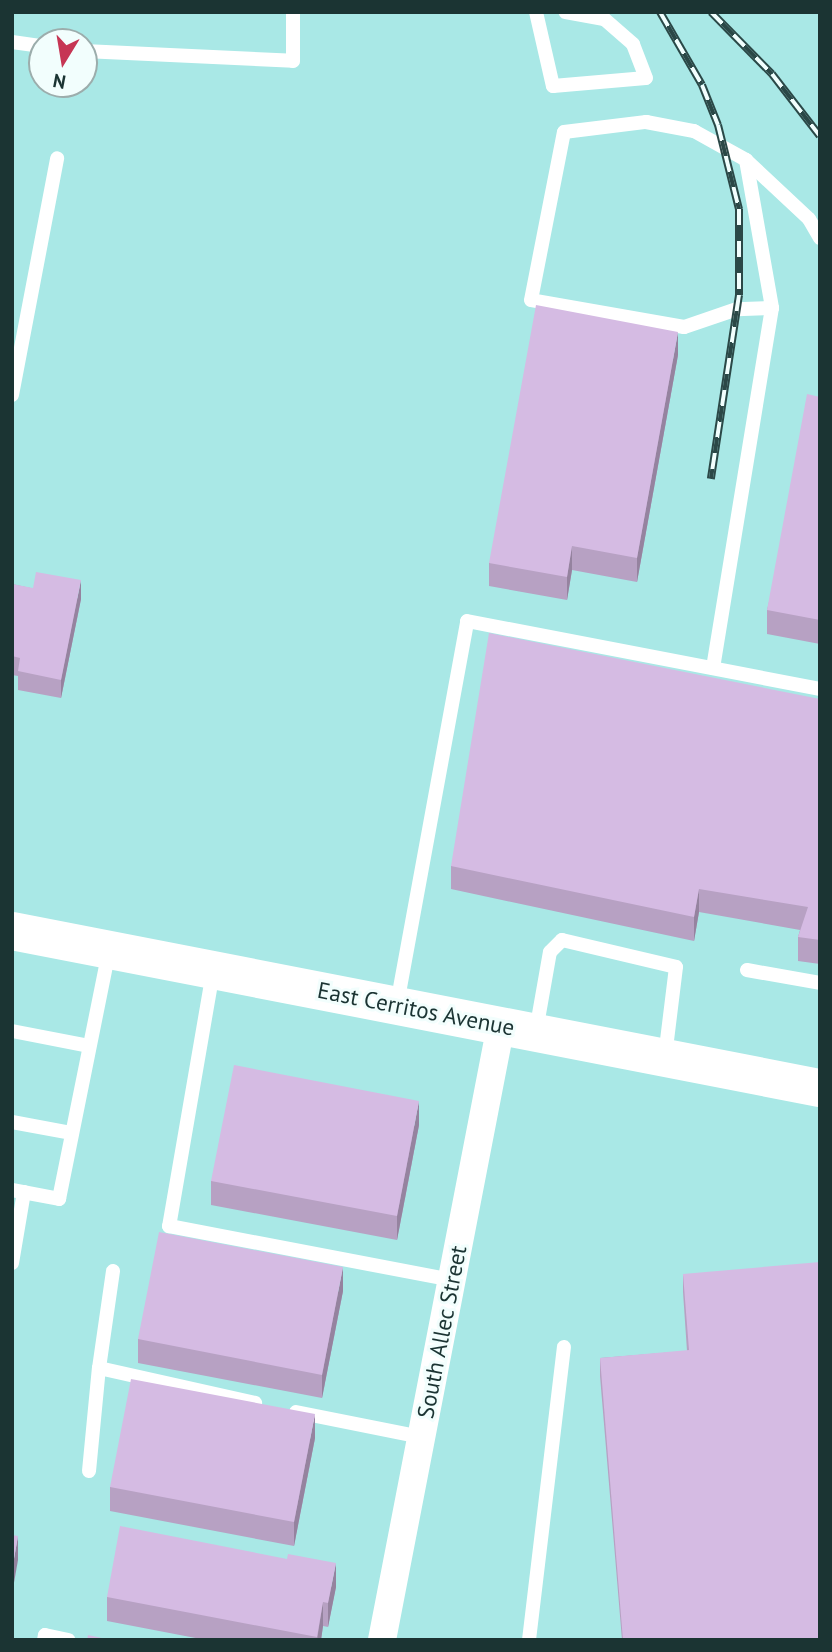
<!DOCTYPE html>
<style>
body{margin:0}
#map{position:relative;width:832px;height:1652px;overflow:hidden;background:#a9e8e6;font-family:"PT Sans",sans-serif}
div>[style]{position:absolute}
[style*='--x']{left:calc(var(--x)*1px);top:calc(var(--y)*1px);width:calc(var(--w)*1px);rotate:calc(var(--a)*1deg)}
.service>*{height:14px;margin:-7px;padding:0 7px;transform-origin:7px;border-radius:7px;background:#fff}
.minor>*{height:28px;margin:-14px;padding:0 14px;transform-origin:14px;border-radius:14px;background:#fff}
.secondary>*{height:38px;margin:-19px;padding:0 19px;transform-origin:19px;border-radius:19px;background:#fff}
.rail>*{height:8px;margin-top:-4px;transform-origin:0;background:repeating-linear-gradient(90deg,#f2fefd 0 16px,#2b4847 0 32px);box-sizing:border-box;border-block:2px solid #2b4847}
.wall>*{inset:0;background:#b7a1c3}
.shaded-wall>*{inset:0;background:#95839f}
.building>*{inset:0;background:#d5bbe3}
span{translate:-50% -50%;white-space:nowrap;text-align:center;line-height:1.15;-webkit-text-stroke:6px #f2fefd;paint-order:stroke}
.street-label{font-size:23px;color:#1b3433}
.frame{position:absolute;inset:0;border:14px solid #1b3433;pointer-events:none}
.north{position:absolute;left:28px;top:28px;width:70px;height:70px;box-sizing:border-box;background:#f2fefd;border:2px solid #9cadac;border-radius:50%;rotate:191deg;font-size:19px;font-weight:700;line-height:28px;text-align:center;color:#1b3433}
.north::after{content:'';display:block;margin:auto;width:24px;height:32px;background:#c63654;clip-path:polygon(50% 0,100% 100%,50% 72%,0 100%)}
</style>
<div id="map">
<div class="service">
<div style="--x:536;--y:12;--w:76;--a:77.1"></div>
<div style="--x:553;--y:86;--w:93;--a:-4.9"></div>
<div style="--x:646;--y:78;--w:36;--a:-111"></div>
<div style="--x:633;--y:44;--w:38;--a:-139"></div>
<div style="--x:604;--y:19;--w:39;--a:-170"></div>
<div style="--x:12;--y:42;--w:30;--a:8"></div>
<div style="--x:84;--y:51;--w:209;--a:2.7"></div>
<div style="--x:293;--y:61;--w:49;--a:-90"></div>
<div style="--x:746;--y:160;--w:150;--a:80"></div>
<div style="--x:12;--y:395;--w:241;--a:-79.2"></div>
<div style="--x:713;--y:668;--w:365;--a:-80.7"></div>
<div style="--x:772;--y:308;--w:35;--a:178"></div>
<div style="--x:737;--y:309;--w:56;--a:161.2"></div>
<div style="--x:684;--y:327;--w:155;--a:-170"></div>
<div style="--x:531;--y:300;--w:171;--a:-78.9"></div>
<div style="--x:564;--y:132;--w:83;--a:-7"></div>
<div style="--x:646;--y:122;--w:49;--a:10.6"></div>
<div style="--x:694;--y:131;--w:60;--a:29.1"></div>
<div style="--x:746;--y:160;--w:86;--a:43.1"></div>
<div style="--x:809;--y:219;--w:22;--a:60"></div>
<div style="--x:747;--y:970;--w:74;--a:10.1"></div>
<div style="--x:213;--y:972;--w:258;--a:99.8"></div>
<div style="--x:169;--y:1226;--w:288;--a:10.8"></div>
<div style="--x:397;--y:1004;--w:389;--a:-79.6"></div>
<div style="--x:467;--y:621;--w:359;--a:10.9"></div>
<div style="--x:12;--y:1031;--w:78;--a:11"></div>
<div style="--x:536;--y:1031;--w:80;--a:-80"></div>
<div style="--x:550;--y:952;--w:17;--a:-45"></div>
<div style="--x:562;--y:940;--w:117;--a:13.3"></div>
<div style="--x:676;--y:967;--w:90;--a:97"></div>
<div style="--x:12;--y:1122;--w:61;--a:10.4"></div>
<div style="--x:12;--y:1190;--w:48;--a:10.8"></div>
<div style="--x:59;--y:1199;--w:253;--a:-78.6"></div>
<div style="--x:12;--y:1263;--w:72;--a:-80.4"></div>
<div style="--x:113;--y:1271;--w:98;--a:98.2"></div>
<div style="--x:99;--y:1368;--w:160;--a:12.6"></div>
<div style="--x:296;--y:1412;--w:127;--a:11.3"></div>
<div style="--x:89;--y:1471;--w:103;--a:-84.5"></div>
<div style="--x:44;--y:1640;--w:5;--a:-79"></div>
<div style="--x:45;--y:1635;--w:24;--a:12"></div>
<div style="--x:529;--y:1640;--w:295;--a:-83.2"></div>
</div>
<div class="minor">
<div style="--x:382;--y:1640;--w:626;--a:-79.05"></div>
</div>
<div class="secondary">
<div style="--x:12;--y:931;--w:823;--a:11"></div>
</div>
<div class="rail">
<div style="--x:660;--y:12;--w:84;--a:60.1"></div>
<div style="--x:702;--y:85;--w:43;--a:68.2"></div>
<div style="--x:718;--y:125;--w:87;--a:76"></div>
<div style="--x:739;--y:209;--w:86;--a:90"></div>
<div style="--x:739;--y:295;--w:186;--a:98.7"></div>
<div style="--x:711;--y:12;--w:87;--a:45.5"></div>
<div style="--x:772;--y:74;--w:78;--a:52.3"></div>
</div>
<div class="wall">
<div style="clip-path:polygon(678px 355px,637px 582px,572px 570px,567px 600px,489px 586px,489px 563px)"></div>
<div style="clip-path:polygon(820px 397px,820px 644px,767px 634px,767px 610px)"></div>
<div style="clip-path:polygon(12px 584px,81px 599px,61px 698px,18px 690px,18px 676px,12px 675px)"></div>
<div style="clip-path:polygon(820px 699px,820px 964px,798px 961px,798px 937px,800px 930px,699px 912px,694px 941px,451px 889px,451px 866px)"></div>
<div style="clip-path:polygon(419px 1125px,397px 1240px,211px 1205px,211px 1181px)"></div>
<div style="clip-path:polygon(683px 1274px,820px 1640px,622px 1640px,600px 1376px,600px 1358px,687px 1351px,683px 1292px)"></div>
<div style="clip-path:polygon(343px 1291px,322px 1398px,138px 1363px,138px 1339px)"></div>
<div style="clip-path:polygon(315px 1438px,294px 1546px,110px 1511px,110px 1487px)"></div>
<div style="clip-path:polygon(336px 1587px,328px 1627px,323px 1626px,321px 1640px,206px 1640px,107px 1621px,107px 1597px)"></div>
</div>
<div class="shaded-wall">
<div style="clip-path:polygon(678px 332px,678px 355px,637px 582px,637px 558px)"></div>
<div style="clip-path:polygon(572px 546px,572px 570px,567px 600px,567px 577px)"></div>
<div style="clip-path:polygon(81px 580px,81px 599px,61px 698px,61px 680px)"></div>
<div style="clip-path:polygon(699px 889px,699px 912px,694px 941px,694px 917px)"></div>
<div style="clip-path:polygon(419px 1101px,419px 1125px,397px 1240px,397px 1216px)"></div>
<div style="clip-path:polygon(343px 1267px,343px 1291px,322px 1398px,322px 1375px)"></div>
<div style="clip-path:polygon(315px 1414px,315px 1438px,294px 1546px,294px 1522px)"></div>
<div style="clip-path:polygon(18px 1536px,18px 1560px,12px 1594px,12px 1570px)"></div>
<div style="clip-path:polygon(336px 1563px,336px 1587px,328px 1627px,328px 1603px)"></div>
<div style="clip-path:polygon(323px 1602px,323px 1626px,321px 1640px,317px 1640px)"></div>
</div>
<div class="building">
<div style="clip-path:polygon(536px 305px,678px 332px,637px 558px,572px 546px,567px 577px,489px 563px)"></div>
<div style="clip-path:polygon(807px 394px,820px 397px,820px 620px,767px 610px)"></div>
<div style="clip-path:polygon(36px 572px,81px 580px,61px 680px,18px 671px,20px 658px,12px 656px,12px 584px,33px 588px)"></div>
<div style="clip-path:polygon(489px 633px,820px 699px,820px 940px,798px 937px,808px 907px,699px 889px,694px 917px,451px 866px)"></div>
<div style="clip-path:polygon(234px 1065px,419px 1101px,397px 1216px,211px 1181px)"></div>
<div style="clip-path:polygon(159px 1232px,343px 1267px,322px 1375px,138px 1339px)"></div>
<div style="clip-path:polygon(820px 1262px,820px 1640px,623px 1640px,600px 1358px,689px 1350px,683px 1274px)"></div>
<div style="clip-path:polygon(131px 1379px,315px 1414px,294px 1522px,110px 1487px)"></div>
<div style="clip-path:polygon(120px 1526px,287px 1559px,288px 1554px,336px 1563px,328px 1603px,323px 1602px,317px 1637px,107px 1597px)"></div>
<div style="clip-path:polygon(12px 1535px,18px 1536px,12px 1570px)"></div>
<div style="clip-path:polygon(88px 1635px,111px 1640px,87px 1640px)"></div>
</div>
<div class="street-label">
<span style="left:416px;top:1009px;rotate:11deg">East Cerritos Avenue</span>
<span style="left:442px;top:1332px;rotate:-79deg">South Allec Street</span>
</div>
<div class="frame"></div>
<div class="north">N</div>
</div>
